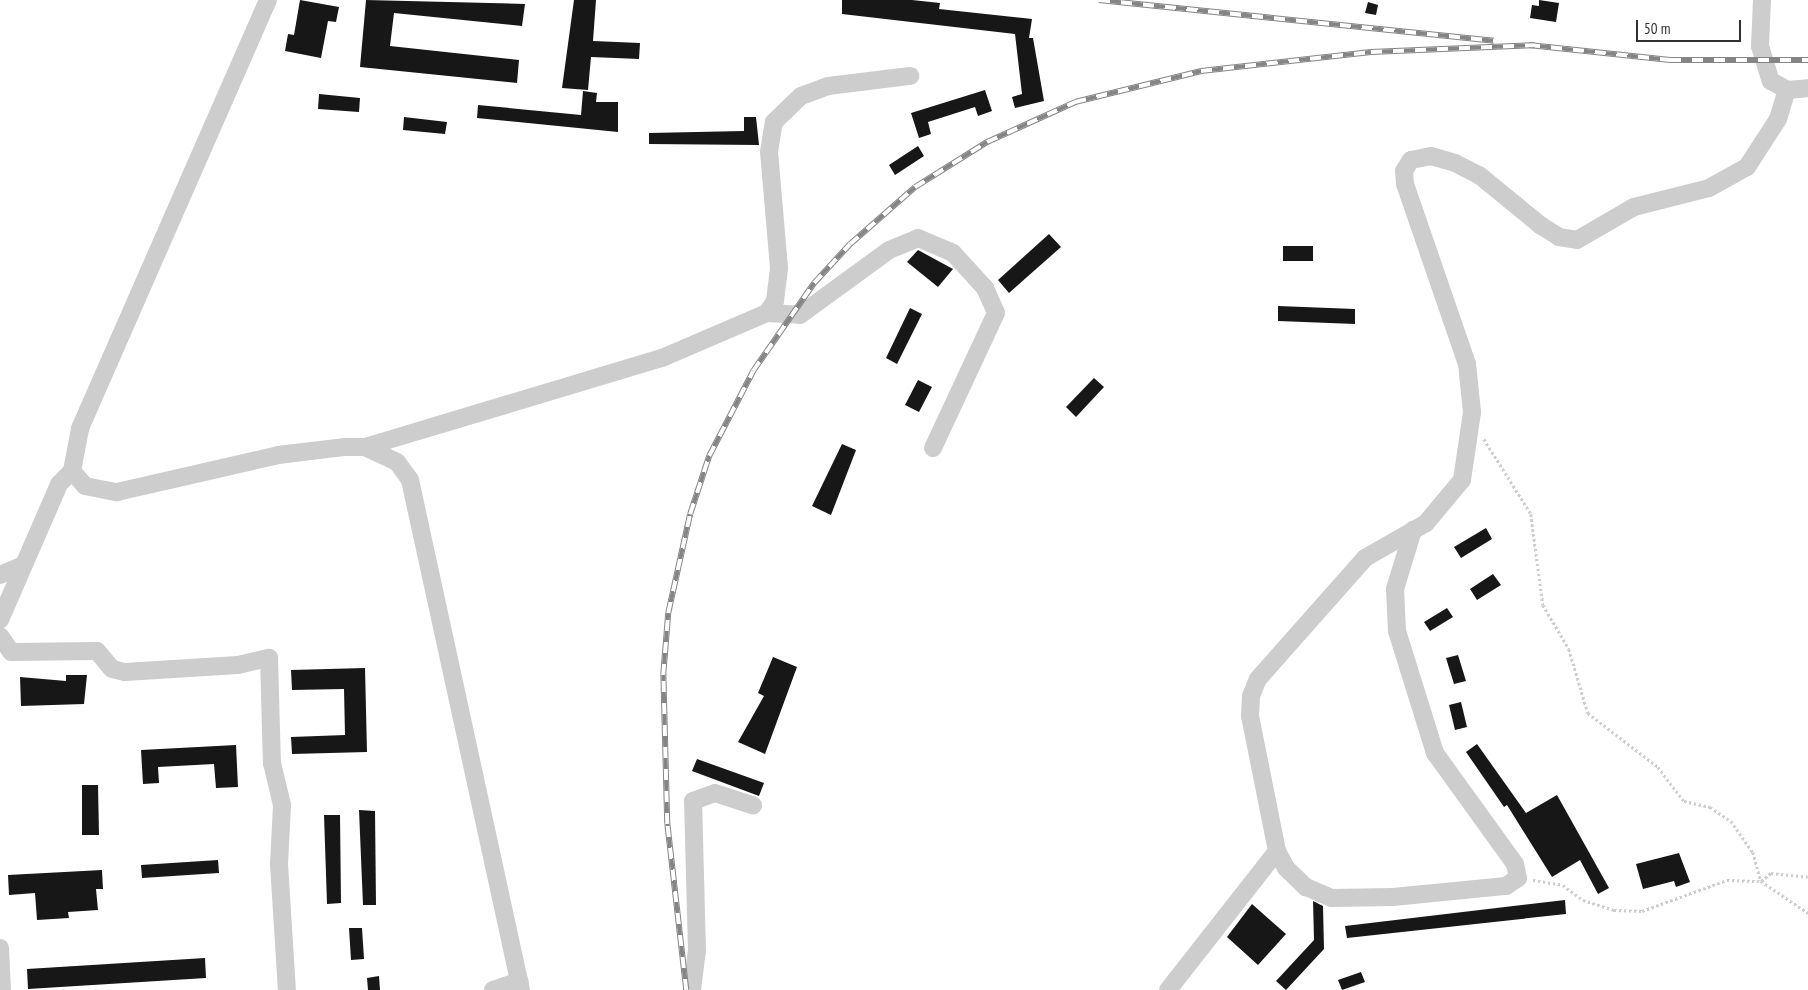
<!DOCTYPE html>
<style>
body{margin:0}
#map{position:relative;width:1808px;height:990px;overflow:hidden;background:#fff;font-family:"PT Sans Narrow",sans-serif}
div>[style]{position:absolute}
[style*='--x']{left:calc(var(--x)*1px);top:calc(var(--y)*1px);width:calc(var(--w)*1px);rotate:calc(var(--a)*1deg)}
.building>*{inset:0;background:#171717}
.path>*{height:2.5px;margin-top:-1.25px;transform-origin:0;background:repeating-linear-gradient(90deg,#cdcdcd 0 2.5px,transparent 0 5px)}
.minor>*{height:18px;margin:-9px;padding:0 9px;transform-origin:9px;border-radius:9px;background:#cdcdcd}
.rail>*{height:5.5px;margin-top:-2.75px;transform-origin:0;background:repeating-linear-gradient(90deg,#fff 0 11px,#858585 0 22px);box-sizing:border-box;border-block:1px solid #858585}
span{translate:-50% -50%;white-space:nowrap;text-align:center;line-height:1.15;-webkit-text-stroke:5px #fff;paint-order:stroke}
.scale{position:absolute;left:1636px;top:20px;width:105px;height:22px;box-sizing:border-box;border:2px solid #303030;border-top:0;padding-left:6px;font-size:15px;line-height:18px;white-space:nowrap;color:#303030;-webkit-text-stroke:4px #fff;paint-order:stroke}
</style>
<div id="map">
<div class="building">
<div style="clip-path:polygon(300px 0,339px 7px,336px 22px,328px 21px,321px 58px,285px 51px,288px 34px,294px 35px)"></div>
<div style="clip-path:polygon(366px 0,525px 4px,522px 26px,394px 13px,390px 46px,519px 60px,517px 83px,360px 67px)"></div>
<div style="clip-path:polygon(574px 0,596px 0,593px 41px,640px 43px,639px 59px,591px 57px,588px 90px,562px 88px)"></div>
<div style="clip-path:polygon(842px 0,912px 0,940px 3px,939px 9px,1032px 19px,1029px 38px,1033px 38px,1044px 101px,1015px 108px,1012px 97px,1022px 94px,1015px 34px,842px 14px)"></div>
<div style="clip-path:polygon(1539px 0,1559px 3px,1556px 22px,1530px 18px,1532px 5px,1539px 6px)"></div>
<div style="clip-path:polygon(1368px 2px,1378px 5px,1376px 15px,1365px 13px)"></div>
<div style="clip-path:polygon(985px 90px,992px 111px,978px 116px,975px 107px,928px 122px,931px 134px,919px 138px,911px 113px)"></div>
<div style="clip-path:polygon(583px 91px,597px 93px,596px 102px,618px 102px,618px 132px,477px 118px,478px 105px,581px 115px)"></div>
<div style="clip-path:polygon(319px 94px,360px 98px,359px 112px,318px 109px)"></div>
<div style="clip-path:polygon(404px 117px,447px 122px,445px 134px,403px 130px)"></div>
<div style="clip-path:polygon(744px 117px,756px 117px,759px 145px,649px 144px,649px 133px,744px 131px)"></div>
<div style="clip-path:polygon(918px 146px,924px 156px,895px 175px,889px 165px)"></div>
<div style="clip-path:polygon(1049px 234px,1061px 247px,1009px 293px,998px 280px)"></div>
<div style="clip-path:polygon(1283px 246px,1313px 246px,1313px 261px,1283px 261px)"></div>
<div style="clip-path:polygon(918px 250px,953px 269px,938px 287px,907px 262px)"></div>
<div style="clip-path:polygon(1278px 306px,1355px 309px,1355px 324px,1278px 321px)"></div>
<div style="clip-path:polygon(910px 308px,922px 314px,897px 364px,886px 358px)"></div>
<div style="clip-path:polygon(1094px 378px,1104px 387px,1076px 417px,1066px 407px)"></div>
<div style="clip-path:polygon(918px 380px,932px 387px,919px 412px,905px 405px)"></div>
<div style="clip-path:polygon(842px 444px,856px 450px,831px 515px,812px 506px)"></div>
<div style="clip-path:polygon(1486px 528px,1492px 539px,1461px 558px,1454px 547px)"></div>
<div style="clip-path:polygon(1493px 574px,1501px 585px,1477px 600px,1470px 589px)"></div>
<div style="clip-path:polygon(1447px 608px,1453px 617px,1430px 631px,1424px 622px)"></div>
<div style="clip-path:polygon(1458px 655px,1466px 681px,1454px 684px,1446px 658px)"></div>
<div style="clip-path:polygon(773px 657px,797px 667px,765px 754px,738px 742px,764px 696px,758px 693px)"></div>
<div style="clip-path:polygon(365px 668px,367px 752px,292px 754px,291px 737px,345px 735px,344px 689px,292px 690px,291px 670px)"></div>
<div style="clip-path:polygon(66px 675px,87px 675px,84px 704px,21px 706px,20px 677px,66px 681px)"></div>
<div style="clip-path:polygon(1461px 702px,1467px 727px,1455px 730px,1449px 705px)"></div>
<div style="clip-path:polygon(1477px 744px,1526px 813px,1557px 795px,1609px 888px,1598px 894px,1580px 860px,1552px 877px,1507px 805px,1504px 807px,1466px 752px)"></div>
<div style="clip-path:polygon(236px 745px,238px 787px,216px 788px,214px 764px,158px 767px,159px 783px,143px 784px,141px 750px)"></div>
<div style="clip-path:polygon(697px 759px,764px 783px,759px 796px,692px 771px)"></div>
<div style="clip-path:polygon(82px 785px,98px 785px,99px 835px,82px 835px)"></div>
<div style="clip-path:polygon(359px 810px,375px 811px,376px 905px,363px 905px)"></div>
<div style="clip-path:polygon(324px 815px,340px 815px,341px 903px,327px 904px)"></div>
<div style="clip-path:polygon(1679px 853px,1690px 882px,1676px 887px,1674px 881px,1643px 889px,1636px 864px)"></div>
<div style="clip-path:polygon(218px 860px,219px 873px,142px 878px,141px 865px)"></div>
<div style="clip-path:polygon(102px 870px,103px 889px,96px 889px,98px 910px,68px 912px,69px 918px,37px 920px,35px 893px,9px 895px,8px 875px)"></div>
<div style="clip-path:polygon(1565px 900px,1566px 914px,1347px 938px,1345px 926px)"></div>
<div style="clip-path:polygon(1313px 901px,1323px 906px,1324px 949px,1286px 990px,1276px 981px,1314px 940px)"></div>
<div style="clip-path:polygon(1252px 904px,1286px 934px,1258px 965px,1227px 937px)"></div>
<div style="clip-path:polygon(349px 928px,362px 928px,364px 959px,351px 960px)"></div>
<div style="clip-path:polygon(205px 958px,206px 978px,28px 989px,27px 969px)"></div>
<div style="clip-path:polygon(1361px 972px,1365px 982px,1342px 990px,1338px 980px)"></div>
<div style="clip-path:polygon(379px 976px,380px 990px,368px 990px,367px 978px)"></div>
</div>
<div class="path">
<div style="--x:1484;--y:439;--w:89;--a:57.9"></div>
<div style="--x:1531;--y:514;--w:92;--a:82.5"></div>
<div style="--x:1543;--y:605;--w:51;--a:59.4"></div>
<div style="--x:1569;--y:649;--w:67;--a:73.5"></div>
<div style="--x:1588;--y:713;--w:88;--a:37.6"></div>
<div style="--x:1658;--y:767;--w:43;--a:52.6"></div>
<div style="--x:1684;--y:801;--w:27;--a:13"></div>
<div style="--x:1710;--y:807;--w:25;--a:34"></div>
<div style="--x:1731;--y:821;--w:38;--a:55"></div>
<div style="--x:1753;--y:852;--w:30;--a:75"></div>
<div style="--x:1761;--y:881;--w:13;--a:-39"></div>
<div style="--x:1771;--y:873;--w:37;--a:6"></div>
<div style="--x:1533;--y:880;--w:30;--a:9"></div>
<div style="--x:1563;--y:885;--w:25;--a:37"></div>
<div style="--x:1583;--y:900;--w:33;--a:18"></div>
<div style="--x:1614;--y:910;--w:28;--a:2"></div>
<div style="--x:1642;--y:911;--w:90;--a:-20"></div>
<div style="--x:1727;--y:880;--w:34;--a:2"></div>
<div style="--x:1761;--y:881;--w:57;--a:34.2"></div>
</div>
<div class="minor">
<div style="--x:268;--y:0;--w:468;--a:113.7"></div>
<div style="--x:80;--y:429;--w:43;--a:100.8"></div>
<div style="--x:72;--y:471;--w:20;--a:49"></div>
<div style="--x:85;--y:486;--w:33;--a:11"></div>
<div style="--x:117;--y:492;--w:165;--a:-12.9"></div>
<div style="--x:278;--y:455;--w:66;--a:-6.9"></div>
<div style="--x:344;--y:447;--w:21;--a:0"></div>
<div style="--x:365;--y:447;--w:35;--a:25"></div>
<div style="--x:397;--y:462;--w:22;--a:54"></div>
<div style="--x:410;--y:480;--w:522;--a:77.72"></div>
<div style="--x:1762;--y:0;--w:46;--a:92.5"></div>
<div style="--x:1760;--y:46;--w:37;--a:73"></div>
<div style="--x:1771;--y:81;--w:18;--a:29"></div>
<div style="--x:1787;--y:90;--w:21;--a:-5"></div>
<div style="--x:767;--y:313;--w:14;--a:-56"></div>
<div style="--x:775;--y:301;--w:33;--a:-83"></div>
<div style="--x:779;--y:268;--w:116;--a:-94.9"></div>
<div style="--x:769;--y:152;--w:30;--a:-81"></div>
<div style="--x:774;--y:122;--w:37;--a:-44"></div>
<div style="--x:801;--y:96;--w:29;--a:-20"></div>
<div style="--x:828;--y:86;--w:83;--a:-7"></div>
<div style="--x:365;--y:447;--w:310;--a:-16.7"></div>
<div style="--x:662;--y:358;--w:114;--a:-23.2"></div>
<div style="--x:767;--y:313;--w:33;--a:3"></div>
<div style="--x:800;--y:315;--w:110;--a:-36.1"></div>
<div style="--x:889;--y:250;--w:31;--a:-22"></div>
<div style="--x:918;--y:238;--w:38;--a:23"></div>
<div style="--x:953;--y:253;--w:47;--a:47.6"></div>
<div style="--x:985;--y:288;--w:27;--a:66"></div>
<div style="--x:996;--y:313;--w:149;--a:115"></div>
<div style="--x:0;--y:575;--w:23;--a:-23"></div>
<div style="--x:0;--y:620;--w:148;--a:-66.5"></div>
<div style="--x:59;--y:484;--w:18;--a:-45"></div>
<div style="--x:0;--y:636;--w:19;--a:55"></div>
<div style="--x:11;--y:652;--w:86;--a:-0.7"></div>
<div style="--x:97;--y:651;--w:23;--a:50"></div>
<div style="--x:112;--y:669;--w:13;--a:13"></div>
<div style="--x:125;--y:672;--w:113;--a:-3.5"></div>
<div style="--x:238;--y:665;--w:32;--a:-13"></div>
<div style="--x:269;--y:658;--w:105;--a:88.4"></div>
<div style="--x:272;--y:763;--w:43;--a:76.6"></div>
<div style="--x:282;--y:805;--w:59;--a:92.9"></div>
<div style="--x:279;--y:864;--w:126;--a:86.4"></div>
<div style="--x:1277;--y:851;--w:19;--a:62"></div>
<div style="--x:1286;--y:868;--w:28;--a:44"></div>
<div style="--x:1306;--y:887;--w:28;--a:23"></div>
<div style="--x:1332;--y:898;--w:61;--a:-0.9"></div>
<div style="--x:1393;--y:897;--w:114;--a:-5.6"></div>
<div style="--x:1506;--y:886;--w:14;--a:-34"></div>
<div style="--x:1518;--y:878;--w:14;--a:-102"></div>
<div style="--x:1515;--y:864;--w:137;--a:-125.8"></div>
<div style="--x:1435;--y:753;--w:128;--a:-107.3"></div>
<div style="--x:1397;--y:631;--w:42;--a:-92.7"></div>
<div style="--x:1395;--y:589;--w:62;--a:-73"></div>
<div style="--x:0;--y:948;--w:42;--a:87.3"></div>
<div style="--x:493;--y:990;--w:28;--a:-19"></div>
<div style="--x:692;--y:990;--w:38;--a:-83"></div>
<div style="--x:697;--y:952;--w:151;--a:-91.5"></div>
<div style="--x:693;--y:801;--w:23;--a:-20"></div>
<div style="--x:715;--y:793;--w:40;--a:18"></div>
<div style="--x:1168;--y:990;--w:177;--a:-51.9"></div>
<div style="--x:1277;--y:851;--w:138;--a:-101.3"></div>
<div style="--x:1250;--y:716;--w:20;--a:-87"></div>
<div style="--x:1251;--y:696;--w:18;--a:-68"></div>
<div style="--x:1258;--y:679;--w:162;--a:-48.5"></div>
<div style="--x:1365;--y:558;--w:70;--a:-29.8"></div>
<div style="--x:1426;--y:523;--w:56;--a:-50.1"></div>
<div style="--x:1462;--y:480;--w:69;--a:-81.6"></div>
<div style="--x:1472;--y:412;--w:48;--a:-95.9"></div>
<div style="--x:1467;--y:364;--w:190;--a:-109"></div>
<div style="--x:1405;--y:184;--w:13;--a:-94"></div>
<div style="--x:1404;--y:171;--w:13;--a:-58"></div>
<div style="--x:1411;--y:160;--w:20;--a:-11"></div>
<div style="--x:1431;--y:156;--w:25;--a:16"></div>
<div style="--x:1455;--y:163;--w:27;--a:27"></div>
<div style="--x:1479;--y:175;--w:79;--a:39.3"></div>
<div style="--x:1540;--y:225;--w:22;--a:32"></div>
<div style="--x:1559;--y:237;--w:18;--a:9"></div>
<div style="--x:1577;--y:240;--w:66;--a:-30.1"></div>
<div style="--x:1634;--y:207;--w:77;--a:-14.2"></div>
<div style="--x:1709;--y:188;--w:43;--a:-28.9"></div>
<div style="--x:1747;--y:167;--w:57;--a:-57.1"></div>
<div style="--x:1778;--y:119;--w:30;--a:-73"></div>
</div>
<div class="rail">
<div style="--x:1099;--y:0;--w:397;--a:5.9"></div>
<div style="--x:1529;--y:45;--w:142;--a:6.1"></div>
<div style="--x:1670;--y:60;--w:138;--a:0"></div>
<div style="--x:686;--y:990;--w:167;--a:-96.5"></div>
<div style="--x:667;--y:824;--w:149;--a:-91.5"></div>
<div style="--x:663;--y:675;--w:62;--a:-85.4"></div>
<div style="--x:668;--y:613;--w:101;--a:-77.5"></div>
<div style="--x:690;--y:514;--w:61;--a:-71.9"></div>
<div style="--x:709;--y:456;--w:96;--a:-62.6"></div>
<div style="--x:753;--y:371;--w:107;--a:-55.3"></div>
<div style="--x:814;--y:283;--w:53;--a:-47.3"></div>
<div style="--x:850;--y:244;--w:86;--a:-41.2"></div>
<div style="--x:915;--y:187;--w:85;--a:-32"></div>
<div style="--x:987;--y:142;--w:97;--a:-24.4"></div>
<div style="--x:1075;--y:102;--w:130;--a:-13.8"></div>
<div style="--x:1201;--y:71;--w:171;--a:-6.4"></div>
<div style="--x:1371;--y:52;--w:164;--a:-2.4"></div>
</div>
<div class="scale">50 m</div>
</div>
